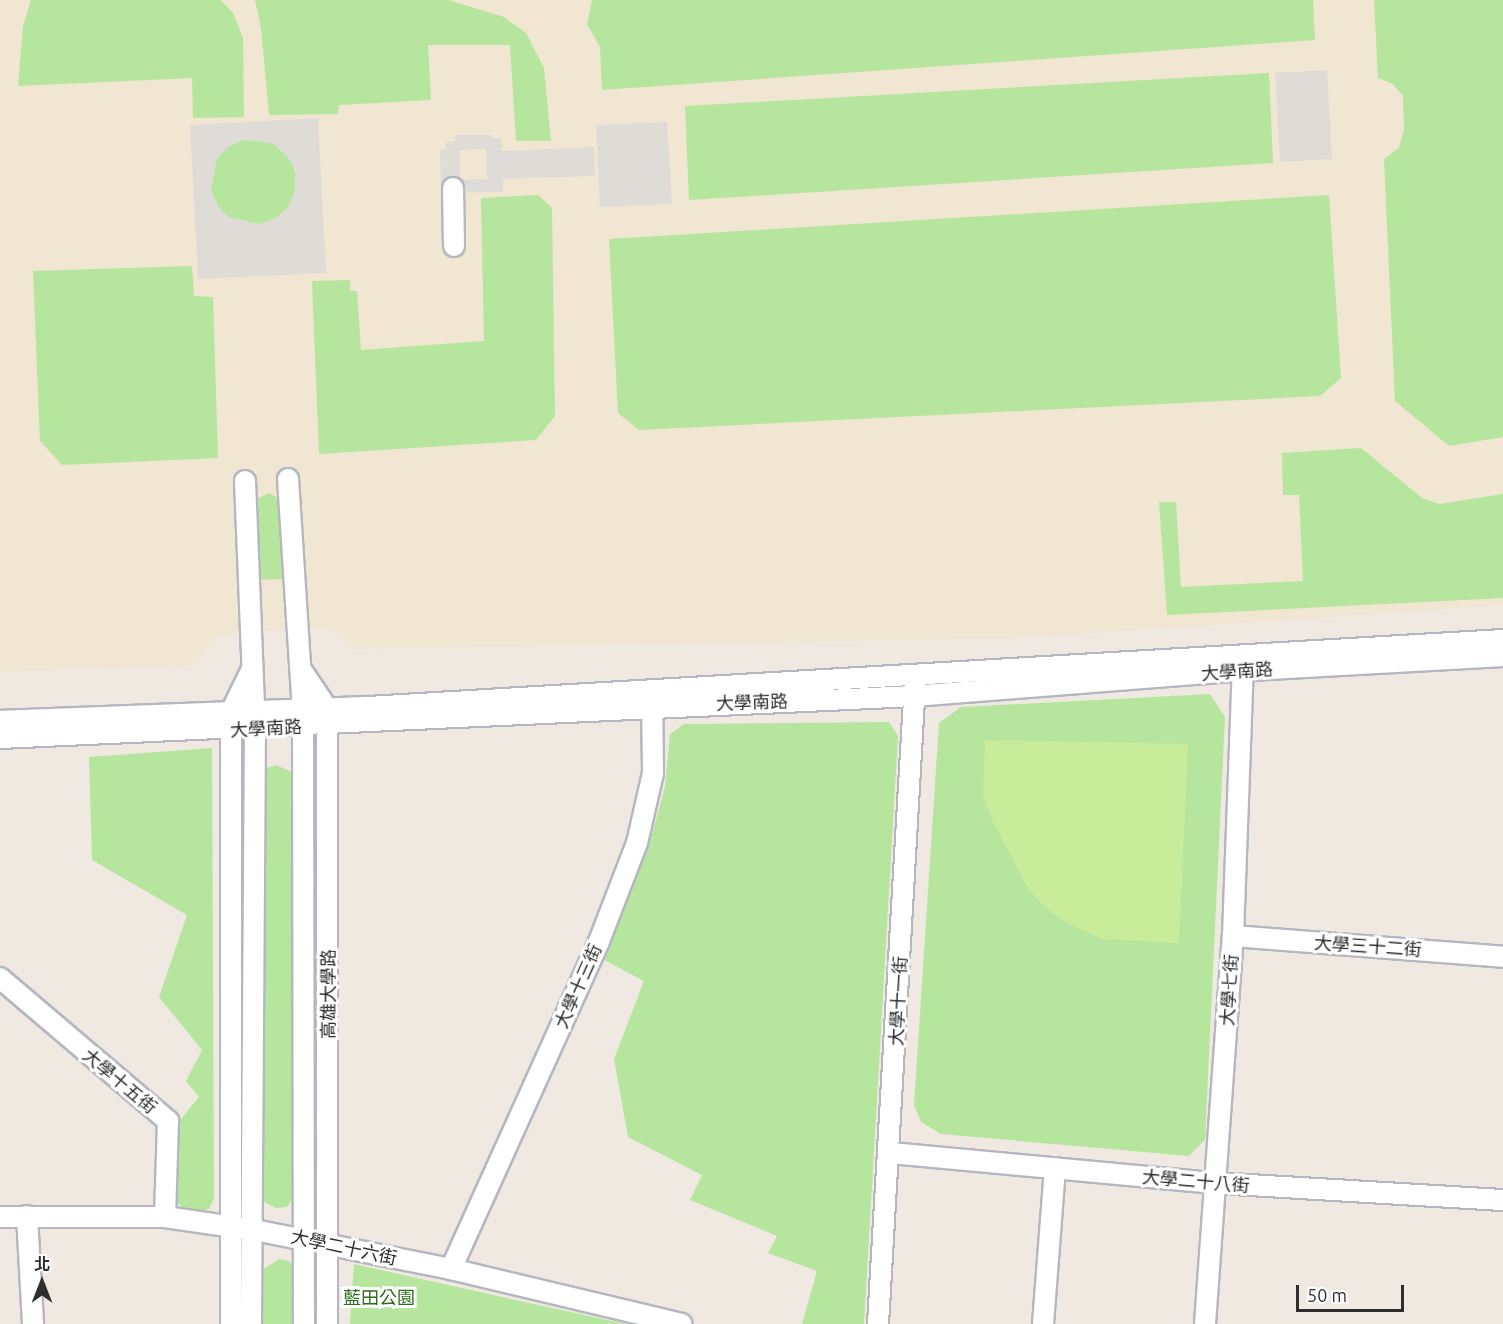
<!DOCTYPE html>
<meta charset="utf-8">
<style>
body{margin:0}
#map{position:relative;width:1503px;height:1324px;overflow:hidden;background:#efe9e1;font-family:Ubuntu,"Noto Sans TC",sans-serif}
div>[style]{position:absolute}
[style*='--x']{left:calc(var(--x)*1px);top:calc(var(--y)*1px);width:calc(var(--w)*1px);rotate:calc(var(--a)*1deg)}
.education>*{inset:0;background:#f0e6d1}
.green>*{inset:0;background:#b6e59e}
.round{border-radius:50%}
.pitch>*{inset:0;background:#c9ec9a}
.plaza>*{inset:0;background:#dfdcd8}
.roads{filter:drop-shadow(2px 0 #b4b7c1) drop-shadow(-2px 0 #b4b7c1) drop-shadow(0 2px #b4b7c1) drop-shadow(0 -2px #b4b7c1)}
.minor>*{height:20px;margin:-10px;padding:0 10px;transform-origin:10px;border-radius:10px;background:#fff}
span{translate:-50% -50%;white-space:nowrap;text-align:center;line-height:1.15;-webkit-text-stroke:6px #fff;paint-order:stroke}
.street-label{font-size:18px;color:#2e2e2e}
.park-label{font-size:18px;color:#2c6e1b}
.north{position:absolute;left:12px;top:1252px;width:60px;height:60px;-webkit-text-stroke:4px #fff;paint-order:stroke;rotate:0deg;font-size:16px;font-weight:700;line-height:24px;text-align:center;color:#2e2e2e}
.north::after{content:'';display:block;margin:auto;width:21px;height:27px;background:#2e2e2e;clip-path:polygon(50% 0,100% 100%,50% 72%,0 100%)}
.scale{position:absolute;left:1296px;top:1285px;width:108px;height:27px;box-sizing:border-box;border:3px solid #2e2e2e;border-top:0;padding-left:8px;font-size:18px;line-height:21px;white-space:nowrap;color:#2e2e2e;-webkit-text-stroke:4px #fff;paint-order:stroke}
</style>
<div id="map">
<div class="education">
<div style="clip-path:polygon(0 0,1503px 0,1503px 605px,1021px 638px,351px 649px,333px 630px,300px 628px,219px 635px,193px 665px,0 672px)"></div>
</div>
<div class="green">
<div style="clip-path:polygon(31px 0,221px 0,233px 13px,243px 38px,244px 117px,193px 118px,192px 78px,18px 86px,23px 26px)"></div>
<div style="clip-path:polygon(255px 0,448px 0,504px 17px,526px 33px,544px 68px,551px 141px,516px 141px,510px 45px,428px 45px,431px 100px,339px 105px,338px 114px,269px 115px,261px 28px)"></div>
<div style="clip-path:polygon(592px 0,1313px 0,1315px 40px,602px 90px,600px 47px,587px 24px)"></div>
<div style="clip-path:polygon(1374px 0,1503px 0,1503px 437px,1449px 446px,1395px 401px,1384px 159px,1399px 148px,1404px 129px,1403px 96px,1393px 84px,1378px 78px)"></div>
<div style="clip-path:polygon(1269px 73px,1273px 163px,689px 200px,685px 106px)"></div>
<div class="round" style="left:210px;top:139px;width:86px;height:86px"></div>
<div style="clip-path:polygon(538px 195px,552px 208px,555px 416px,536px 440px,319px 454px,312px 281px,350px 280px,350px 291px,357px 291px,361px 350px,484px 341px,481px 198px)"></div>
<div style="clip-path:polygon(1329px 195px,1341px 378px,1320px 396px,639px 430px,618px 413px,609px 239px)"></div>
<div style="clip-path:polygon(192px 266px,194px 296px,213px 297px,218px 458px,62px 465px,40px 441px,33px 271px)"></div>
<div style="clip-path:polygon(1361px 448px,1422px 498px,1439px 504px,1503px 494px,1503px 598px,1167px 615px,1159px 502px,1176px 502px,1181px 587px,1303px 581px,1299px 495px,1283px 495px,1282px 453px)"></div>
<div style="clip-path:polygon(269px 493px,280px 499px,283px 579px,257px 580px,255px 500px)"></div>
<div style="clip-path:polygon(1210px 694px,1225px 717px,1205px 1140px,1189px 1156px,941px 1134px,921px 1122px,914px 1105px,939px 723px,961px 707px)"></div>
<div style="clip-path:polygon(889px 722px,898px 736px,864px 1324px,802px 1324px,817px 1271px,768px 1253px,777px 1236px,690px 1200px,702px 1175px,628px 1137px,614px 1059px,644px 981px,602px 959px,649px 845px,665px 787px,670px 734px,684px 724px)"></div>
<div style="clip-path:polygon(212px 748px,214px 1198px,209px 1209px,197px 1212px,183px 1208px,175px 1201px,177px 1124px,199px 1097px,186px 1081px,202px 1050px,159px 997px,187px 915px,92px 860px,89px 757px)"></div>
<div style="clip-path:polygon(276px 765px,292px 772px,295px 783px,296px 1193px,287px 1207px,276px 1208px,261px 1200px,263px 769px)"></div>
<div style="clip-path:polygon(279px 1259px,289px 1261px,295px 1269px,296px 1324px,260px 1324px,262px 1270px)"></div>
<div style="clip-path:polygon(354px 1264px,524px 1302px,626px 1324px,350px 1324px)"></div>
</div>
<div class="pitch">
<div style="clip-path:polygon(985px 740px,1188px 744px,1179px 943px,1102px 939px,1067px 923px,1045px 907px,1027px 887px,992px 820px,983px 795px)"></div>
</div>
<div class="plaza">
<div style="clip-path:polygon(1327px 70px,1332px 159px,1280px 162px,1275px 73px)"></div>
<div style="clip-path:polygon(evenodd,318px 118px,326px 273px,198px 279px,190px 125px,318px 118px,244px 140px,272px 143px,288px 157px,295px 170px,295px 191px,288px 207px,276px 218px,259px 224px,228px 217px,218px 206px,211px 190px,217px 159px,228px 147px,244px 140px)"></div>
<div style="clip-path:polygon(667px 122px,672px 204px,600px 207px,596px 125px)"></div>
<div style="clip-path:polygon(evenodd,455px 135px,491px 135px,492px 138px,501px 138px,502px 151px,594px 147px,595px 176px,503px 179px,503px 192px,447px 193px,447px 185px,441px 186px,440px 150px,446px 149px,446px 142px,455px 141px,455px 135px,486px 149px,487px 179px,460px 180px,460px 150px,486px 149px)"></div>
</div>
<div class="roads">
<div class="minor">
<div style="--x:453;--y:188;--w:58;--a:89"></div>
<div style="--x:288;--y:479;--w:230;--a:86.3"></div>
<div style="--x:303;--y:709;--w:615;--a:89.91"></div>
<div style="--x:245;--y:481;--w:248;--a:87.7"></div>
<div style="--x:255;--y:729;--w:595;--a:90.39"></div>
<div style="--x:302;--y:671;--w:45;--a:56"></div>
<div style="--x:327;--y:708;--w:616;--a:90"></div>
<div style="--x:0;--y:721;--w:368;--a:-2.2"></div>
<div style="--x:368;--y:707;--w:1137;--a:-3.38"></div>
<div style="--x:0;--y:738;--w:915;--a:-2.63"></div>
<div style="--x:914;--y:696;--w:303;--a:-4.5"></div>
<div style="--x:1216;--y:672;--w:287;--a:-3.2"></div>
<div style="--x:1233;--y:936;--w:271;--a:4.4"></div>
<div style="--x:0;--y:978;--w:221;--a:40.4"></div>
<div style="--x:168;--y:1121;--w:96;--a:91.8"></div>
<div style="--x:890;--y:1153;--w:327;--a:5.3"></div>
<div style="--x:1216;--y:1183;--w:288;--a:3.4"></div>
<div style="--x:27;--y:1216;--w:108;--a:86.8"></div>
<div style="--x:0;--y:1217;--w:165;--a:0"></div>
<div style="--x:165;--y:1217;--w:90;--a:8.3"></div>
<div style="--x:254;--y:1230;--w:201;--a:11.2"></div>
<div style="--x:451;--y:1269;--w:237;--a:13.4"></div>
<div style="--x:451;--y:1269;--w:357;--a:-65.7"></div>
<div style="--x:598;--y:944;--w:108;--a:-68.9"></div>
<div style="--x:637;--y:843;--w:72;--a:-77.1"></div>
<div style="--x:653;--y:773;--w:78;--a:-90.7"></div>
<div style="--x:231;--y:1324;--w:612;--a:-90"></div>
<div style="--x:231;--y:712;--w:46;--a:-64"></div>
<div style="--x:878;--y:1324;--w:642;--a:-86.7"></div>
<div style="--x:1043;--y:1324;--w:156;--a:-85.6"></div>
<div style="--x:1205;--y:1324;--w:389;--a:-85.9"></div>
<div style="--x:1233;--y:936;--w:278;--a:-87.9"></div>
</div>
</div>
<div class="street-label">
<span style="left:1237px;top:671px;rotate:-4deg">大學南路</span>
<span style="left:752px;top:702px;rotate:-2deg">大學南路</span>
<span style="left:266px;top:728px;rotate:-3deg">大學南路</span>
<span style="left:1368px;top:946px;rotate:4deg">大學三十二街</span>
<span style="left:578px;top:986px;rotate:-66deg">大學十三街</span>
<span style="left:1229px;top:990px;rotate:-86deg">大學七街</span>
<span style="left:328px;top:994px;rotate:-90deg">高雄大學路</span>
<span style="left:898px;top:1001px;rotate:-87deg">大學十一街</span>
<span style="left:120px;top:1081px;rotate:40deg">大學十五街</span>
<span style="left:1196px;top:1181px;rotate:5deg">大學二十八街</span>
<span style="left:344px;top:1247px;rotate:12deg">大學二十六街</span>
</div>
<div class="park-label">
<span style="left:379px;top:1297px">藍田公園</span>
</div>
<div class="north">北</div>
<div class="scale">50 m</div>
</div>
